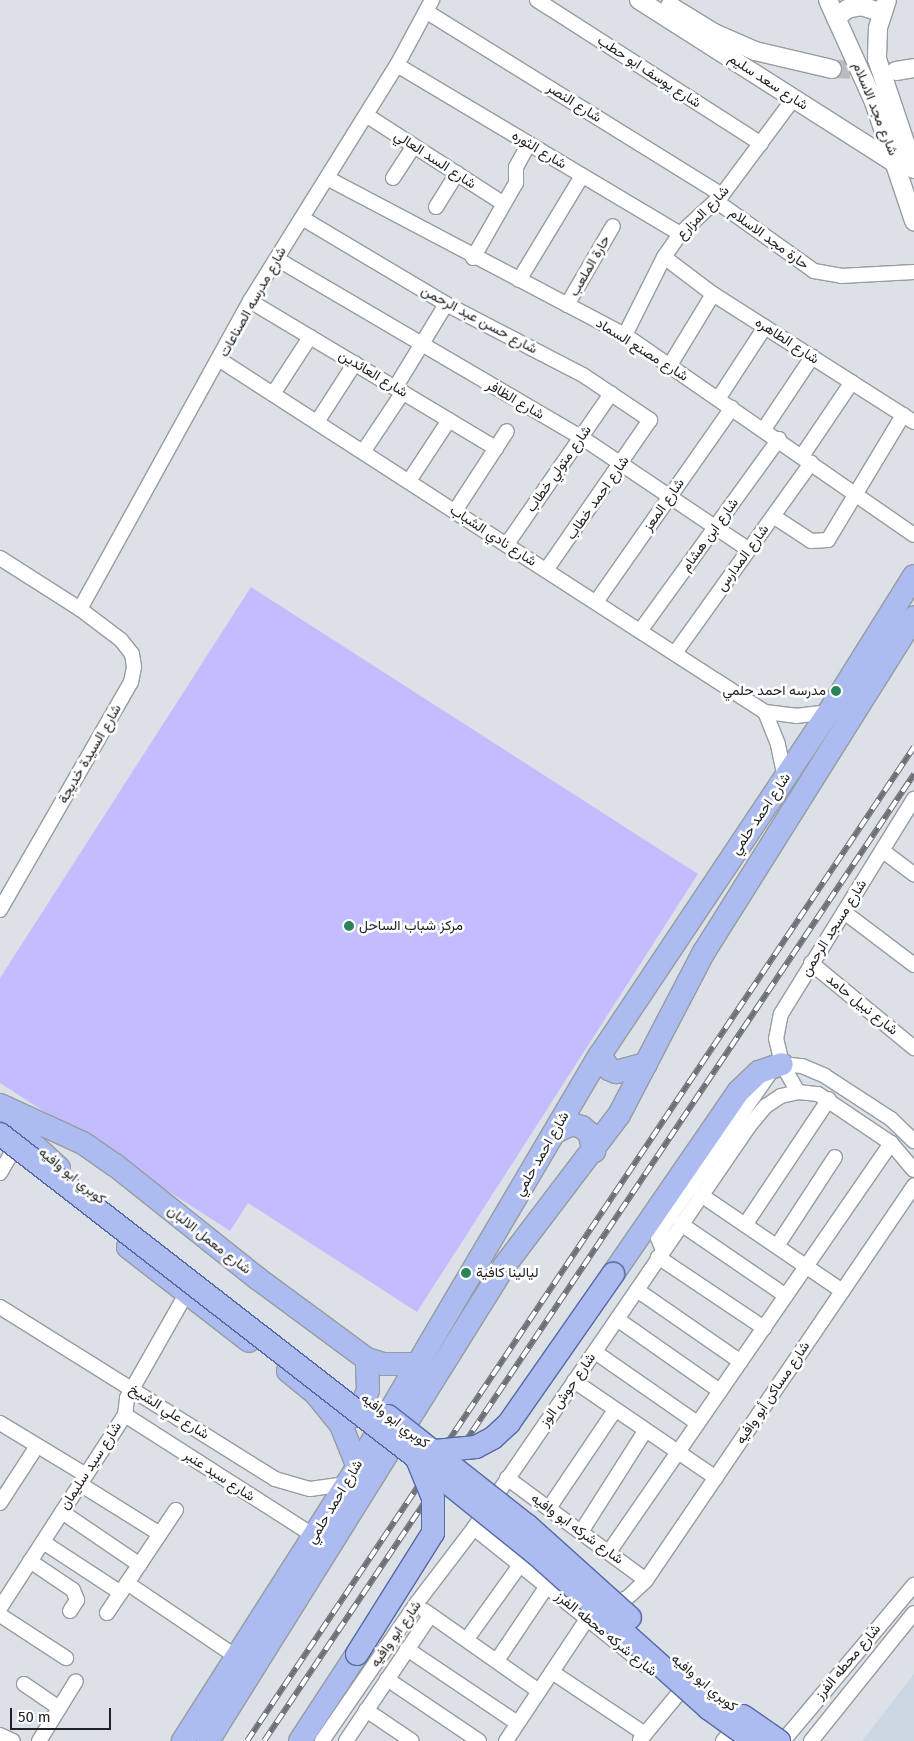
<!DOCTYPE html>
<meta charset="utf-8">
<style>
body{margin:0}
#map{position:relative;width:914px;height:1741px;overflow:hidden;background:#dce1e7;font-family:"Fira Sans",Vazirmatn,sans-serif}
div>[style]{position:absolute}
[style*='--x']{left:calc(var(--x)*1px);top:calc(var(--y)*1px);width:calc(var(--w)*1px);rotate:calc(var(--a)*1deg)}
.built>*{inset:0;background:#ccd7e3}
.green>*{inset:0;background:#c3bdff}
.tertiary-tunnel>*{height:18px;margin-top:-9px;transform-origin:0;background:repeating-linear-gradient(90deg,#b6bbc0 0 18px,transparent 0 27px)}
.roads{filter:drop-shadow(1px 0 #979ca2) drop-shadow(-1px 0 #979ca2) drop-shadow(0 1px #979ca2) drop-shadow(0 -1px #979ca2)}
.minor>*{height:14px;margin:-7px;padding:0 7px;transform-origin:7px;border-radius:7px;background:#fff}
.tertiary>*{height:18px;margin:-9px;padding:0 9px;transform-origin:9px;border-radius:9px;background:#fff}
.primary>*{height:22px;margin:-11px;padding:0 11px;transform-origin:11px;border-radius:11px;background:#acbcf1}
.rail>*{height:5.5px;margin-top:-2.75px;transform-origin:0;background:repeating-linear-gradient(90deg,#fff 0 11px,#6d7074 0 22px);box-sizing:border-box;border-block:1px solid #6d7074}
.bridges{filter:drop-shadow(1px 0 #5769a3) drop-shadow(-1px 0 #5769a3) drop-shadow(0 1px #5769a3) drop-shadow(0 -1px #5769a3)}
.primary-bridge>*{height:22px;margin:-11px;padding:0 11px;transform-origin:11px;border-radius:11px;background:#acbcf1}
.dots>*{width:14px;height:14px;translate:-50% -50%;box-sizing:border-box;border:2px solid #fff;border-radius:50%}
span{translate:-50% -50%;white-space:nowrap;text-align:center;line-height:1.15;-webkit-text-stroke:5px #fff;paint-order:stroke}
.street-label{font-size:14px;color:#202224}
.poi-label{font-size:14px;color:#202224}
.right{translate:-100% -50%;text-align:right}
.left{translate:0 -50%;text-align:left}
.scale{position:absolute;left:10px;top:1708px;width:101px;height:22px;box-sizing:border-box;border:2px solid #202224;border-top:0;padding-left:6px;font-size:15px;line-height:18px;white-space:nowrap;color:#202224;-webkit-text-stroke:4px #fff;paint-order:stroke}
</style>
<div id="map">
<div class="built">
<div style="clip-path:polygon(914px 1674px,914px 1741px,862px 1741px)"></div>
</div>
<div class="green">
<div style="clip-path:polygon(251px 587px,698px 874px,417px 1312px,248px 1203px,230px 1231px,0 1083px,0 978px)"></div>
</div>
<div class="tertiary-tunnel">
<div style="--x:832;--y:69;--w:62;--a:1.8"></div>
</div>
<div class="roads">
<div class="minor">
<div style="--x:537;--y:0;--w:266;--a:32.7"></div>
<div style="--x:427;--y:12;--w:347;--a:31.8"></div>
<div style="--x:397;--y:65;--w:330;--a:30.8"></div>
<div style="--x:366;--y:115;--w:164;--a:32.8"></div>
<div style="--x:327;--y:178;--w:337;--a:27.8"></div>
<div style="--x:625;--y:335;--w:351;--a:34.7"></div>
<div style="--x:393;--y:178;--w:38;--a:-57"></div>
<div style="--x:716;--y:201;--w:120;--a:35.5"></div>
<div style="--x:814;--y:271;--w:27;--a:10"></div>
<div style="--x:841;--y:276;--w:73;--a:-3.1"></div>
<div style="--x:436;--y:207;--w:40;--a:-58"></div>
<div style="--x:302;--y:218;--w:168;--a:30.8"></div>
<div style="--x:446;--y:304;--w:154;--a:27.4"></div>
<div style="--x:583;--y:375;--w:81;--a:33.9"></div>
<div style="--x:650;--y:420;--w:183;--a:124.7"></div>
<div style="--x:664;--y:257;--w:61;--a:37.1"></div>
<div style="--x:713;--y:294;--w:238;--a:32.5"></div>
<div style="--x:473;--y:258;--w:86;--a:-60.2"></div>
<div style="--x:516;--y:183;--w:16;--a:-90"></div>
<div style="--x:516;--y:167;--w:26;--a:-61"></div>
<div style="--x:277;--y:259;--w:352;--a:30.4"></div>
<div style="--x:581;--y:437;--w:202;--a:33.9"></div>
<div style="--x:519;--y:280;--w:122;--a:-58.8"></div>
<div style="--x:250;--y:301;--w:287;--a:30.9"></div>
<div style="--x:567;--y:305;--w:91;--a:-59.8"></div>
<div style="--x:625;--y:335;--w:87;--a:-63.4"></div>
<div style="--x:664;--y:257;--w:28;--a:-55"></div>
<div style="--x:680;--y:234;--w:57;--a:-42.9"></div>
<div style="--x:722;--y:195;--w:121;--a:-53.4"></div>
<div style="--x:220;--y:360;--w:649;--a:32.86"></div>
<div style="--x:765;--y:712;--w:31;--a:7"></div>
<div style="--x:796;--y:716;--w:33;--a:-7"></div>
<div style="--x:670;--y:365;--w:83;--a:-58.8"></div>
<div style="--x:395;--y:388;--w:98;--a:-58.7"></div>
<div style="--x:273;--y:394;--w:68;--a:-57"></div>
<div style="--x:718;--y:399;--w:86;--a:-56.9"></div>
<div style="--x:317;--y:422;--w:70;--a:-57.2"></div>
<div style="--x:764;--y:429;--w:87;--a:-56.3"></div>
<div style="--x:363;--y:452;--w:72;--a:-56.3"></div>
<div style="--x:802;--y:456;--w:89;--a:-56"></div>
<div style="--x:409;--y:481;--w:73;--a:-56.7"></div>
<div style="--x:455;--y:511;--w:95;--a:-57"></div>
<div style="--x:773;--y:516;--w:45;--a:33.3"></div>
<div style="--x:811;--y:541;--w:17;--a:-3"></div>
<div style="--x:828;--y:540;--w:146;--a:-59"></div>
<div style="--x:507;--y:544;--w:183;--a:-55.3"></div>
<div style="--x:0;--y:558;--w:95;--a:32.5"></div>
<div style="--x:80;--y:609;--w:51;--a:37.1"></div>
<div style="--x:121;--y:640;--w:18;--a:52"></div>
<div style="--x:132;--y:654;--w:13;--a:81"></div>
<div style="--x:134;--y:667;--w:15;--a:101"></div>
<div style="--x:131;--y:682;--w:263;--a:119.9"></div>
<div style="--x:596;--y:602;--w:237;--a:-55"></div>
<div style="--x:80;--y:609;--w:352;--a:-61.1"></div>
<div style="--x:250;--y:301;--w:278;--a:-58.1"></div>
<div style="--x:397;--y:65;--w:74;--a:-61.7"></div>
<div style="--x:640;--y:631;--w:237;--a:-54.1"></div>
<div style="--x:675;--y:653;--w:234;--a:-54.4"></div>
<div style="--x:765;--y:712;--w:35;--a:68"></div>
<div style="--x:778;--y:745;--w:34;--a:78"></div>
<div style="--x:883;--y:851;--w:39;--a:37"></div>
<div style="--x:844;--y:912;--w:88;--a:37.1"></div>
<div style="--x:811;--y:963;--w:134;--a:39.5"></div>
<div style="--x:782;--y:1064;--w:20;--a:6"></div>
<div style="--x:802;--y:1066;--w:25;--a:23"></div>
<div style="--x:825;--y:1076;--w:79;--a:33.1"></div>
<div style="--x:891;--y:1119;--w:32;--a:44"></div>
<div style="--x:798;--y:1092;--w:32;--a:-120"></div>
<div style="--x:782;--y:1064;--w:26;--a:-103"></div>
<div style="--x:776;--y:1039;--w:25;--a:-79"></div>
<div style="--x:781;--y:1014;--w:253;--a:-58.3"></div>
<div style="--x:0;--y:1173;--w:22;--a:-60"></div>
<div style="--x:701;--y:1195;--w:171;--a:34.2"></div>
<div style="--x:681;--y:1224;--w:127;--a:34.4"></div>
<div style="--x:745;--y:1225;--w:151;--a:-56.3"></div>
<div style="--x:777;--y:1246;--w:106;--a:-56.9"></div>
<div style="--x:663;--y:1250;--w:13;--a:-113"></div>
<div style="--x:658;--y:1238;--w:12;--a:-66"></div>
<div style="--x:663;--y:1227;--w:188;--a:-55.2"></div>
<div style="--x:658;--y:1257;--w:128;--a:33.8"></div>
<div style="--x:637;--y:1290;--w:126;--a:34.7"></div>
<div style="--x:0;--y:1307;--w:324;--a:32"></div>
<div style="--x:275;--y:1479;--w:36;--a:16"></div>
<div style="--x:310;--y:1489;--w:37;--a:-8"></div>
<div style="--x:617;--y:1319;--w:126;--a:35"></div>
<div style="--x:595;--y:1352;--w:124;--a:34.8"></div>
<div style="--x:574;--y:1381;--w:172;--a:34.3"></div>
<div style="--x:125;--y:1415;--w:224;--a:32.6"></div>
<div style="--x:0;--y:1423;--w:100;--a:31.2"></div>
<div style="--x:507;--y:1478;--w:172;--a:36.3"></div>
<div style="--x:80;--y:1484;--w:94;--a:32"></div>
<div style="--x:0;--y:1503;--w:68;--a:-57"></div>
<div style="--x:549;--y:1508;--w:118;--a:-56"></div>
<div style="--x:62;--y:1512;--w:94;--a:34.2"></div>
<div style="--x:474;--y:1528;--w:219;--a:38.7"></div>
<div style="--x:581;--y:1532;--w:120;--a:-57.6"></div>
<div style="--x:43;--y:1542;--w:93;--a:33.2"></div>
<div style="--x:609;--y:1552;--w:497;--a:-55.4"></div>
<div style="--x:30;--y:1561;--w:52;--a:34"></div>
<div style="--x:73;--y:1590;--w:11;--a:68"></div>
<div style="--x:77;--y:1600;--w:13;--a:122"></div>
<div style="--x:127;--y:1583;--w:134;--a:34"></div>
<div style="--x:0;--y:1608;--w:230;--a:-57.1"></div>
<div style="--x:125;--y:1415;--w:17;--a:-83"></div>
<div style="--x:127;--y:1398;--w:120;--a:-60.4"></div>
<div style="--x:425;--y:1611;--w:139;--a:35.1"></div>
<div style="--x:107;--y:1613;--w:124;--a:-56.2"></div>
<div style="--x:0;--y:1615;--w:79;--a:33.1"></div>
<div style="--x:467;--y:1639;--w:91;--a:-54.4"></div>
<div style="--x:407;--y:1649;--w:133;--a:33.9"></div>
<div style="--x:498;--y:1659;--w:88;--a:-56.1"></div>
<div style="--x:552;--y:1672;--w:112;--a:33.7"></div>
<div style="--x:387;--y:1679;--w:111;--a:34"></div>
<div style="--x:24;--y:1684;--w:42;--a:34.4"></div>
<div style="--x:366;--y:1710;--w:55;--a:34"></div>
<div style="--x:0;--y:1735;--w:14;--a:25"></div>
<div style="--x:640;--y:1740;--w:61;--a:-50.3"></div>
<div style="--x:39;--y:1741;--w:70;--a:-58.3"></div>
<div style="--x:322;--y:1741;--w:166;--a:-55.5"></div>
<div style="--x:416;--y:1604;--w:96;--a:-52.7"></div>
<div style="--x:474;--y:1528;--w:487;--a:-55.6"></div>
<div style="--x:749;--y:1126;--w:26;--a:-50"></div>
<div style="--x:766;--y:1106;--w:18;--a:-34"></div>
<div style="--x:781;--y:1096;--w:17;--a:-13"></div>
<div style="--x:798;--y:1092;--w:20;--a:6"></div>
<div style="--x:818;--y:1094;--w:88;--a:33.9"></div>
<div style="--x:891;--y:1143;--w:35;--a:50"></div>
<div style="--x:346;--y:1741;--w:151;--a:-56.1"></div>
<div style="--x:506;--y:1741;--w:146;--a:-56.4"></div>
<div style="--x:587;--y:1619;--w:22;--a:-36"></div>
<div style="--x:605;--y:1606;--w:23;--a:-20"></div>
<div style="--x:627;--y:1598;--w:26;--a:-43"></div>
<div style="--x:646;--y:1580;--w:477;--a:-55.8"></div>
<div style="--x:723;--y:1741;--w:9;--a:-49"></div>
<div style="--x:783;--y:1741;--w:204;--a:-50"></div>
<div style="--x:811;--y:1741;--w:164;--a:-51.2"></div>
</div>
<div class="tertiary">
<div style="--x:639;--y:0;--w:305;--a:32.5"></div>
<div style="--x:828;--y:0;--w:112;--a:65.7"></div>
<div style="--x:874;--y:102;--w:126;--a:71.4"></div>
<div style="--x:887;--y:0;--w:29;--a:108"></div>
<div style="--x:878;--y:28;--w:31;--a:92"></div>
<div style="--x:877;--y:59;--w:116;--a:71.4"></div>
<div style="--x:670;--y:6;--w:52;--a:31.5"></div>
<div style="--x:714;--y:33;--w:45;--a:23.7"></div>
<div style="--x:755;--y:51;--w:79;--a:13.2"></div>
<div style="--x:836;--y:18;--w:14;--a:-39"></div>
<div style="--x:847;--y:9;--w:14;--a:-12"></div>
<div style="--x:861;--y:6;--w:22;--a:18"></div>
<div style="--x:896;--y:71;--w:18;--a:-9"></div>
</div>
<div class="primary">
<div style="--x:600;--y:1055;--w:17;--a:57"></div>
<div style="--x:609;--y:1069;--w:8;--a:23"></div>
<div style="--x:616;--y:1072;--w:31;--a:-15"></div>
<div style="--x:0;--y:1105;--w:91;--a:24.6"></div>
<div style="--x:83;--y:1143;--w:39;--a:35"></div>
<div style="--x:115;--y:1165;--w:181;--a:38.5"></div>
<div style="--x:257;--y:1278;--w:137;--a:36.4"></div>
<div style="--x:367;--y:1359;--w:17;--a:17"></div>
<div style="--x:383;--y:1364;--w:36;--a:0"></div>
<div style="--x:0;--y:1114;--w:80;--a:42.5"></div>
<div style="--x:555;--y:1132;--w:19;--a:-25"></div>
<div style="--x:572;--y:1124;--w:10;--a:17"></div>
<div style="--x:582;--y:1127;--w:9;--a:41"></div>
<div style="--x:589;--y:1133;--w:19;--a:74"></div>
<div style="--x:128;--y:1247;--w:153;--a:37.8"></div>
<div style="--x:613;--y:1274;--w:221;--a:-55.5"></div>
<div style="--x:738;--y:1092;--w:29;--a:-44"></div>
<div style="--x:759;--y:1072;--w:24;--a:-19"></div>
<div style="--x:288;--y:1371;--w:36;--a:39"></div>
<div style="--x:316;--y:1394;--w:40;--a:51"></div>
<div style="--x:341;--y:1425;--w:43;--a:68.2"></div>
<div style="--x:342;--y:1425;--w:30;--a:-46"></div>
<div style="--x:363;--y:1403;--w:14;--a:-69"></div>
<div style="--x:368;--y:1390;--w:31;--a:-92"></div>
<div style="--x:183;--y:1741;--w:305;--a:-57.5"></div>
<div style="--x:347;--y:1484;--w:498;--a:-59.5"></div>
<div style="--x:600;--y:1055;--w:412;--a:-56.3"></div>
<div style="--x:829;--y:712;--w:160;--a:-58"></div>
<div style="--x:208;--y:1741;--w:561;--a:-58.04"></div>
<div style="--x:505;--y:1265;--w:188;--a:-52.8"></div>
<div style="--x:619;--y:1115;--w:184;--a:-62.5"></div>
<div style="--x:704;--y:952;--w:395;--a:-57.9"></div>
<div style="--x:300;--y:1741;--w:104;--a:-56.8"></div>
</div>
</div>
<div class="rail">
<div style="--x:247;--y:1741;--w:1197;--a:-56.14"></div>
<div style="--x:264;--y:1741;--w:1165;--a:-56.09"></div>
</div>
<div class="bridges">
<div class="primary-bridge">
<div style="--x:0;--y:1134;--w:528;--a:37.85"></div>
<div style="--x:417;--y:1458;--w:153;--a:38.9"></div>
<div style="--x:536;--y:1554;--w:231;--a:41.8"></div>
<div style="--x:708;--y:1708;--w:57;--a:35.7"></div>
<div style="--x:388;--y:1416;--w:178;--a:38.2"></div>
<div style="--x:528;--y:1526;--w:137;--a:42"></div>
<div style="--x:435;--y:1451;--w:41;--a:-5.6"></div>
<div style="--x:476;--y:1447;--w:19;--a:-28"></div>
<div style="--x:493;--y:1438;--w:22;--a:-43"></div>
<div style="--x:509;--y:1423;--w:182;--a:-55.1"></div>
<div style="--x:357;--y:1654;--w:143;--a:-57.9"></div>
<div style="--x:433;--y:1533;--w:35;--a:-90"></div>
<div style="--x:433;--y:1498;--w:42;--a:-112.3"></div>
<div style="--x:743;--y:1716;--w:44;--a:34.8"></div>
</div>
</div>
<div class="dots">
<div style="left:836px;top:691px;background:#28845a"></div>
<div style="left:349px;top:926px;background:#28845a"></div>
<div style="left:466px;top:1273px;background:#28845a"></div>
</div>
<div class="street-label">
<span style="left:649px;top:72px;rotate:33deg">شارع يوسف ابو حطب</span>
<span style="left:768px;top:82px;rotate:33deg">شارع سعد سليم</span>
<span style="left:574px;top:103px;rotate:32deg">شارع النصر</span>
<span style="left:875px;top:109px;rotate:68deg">شارع مجد الاسلام</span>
<span style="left:539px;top:150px;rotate:31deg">شارع الثوره</span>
<span style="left:435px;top:160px;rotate:33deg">شارع السد العالي</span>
<span style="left:703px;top:213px;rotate:-46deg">شارع المزارع</span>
<span style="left:769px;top:239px;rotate:36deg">حارة مجد الاسلام</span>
<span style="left:590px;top:266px;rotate:-60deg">حارة الملعب</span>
<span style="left:253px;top:302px;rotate:-61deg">شارع مدرسه الصناعات</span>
<span style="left:479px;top:320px;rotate:28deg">شارع حسن عبد الرحمن</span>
<span style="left:787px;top:341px;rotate:33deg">شارع الطاهره</span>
<span style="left:642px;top:350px;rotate:32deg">شارع مصنع السماد</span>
<span style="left:373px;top:374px;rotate:31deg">شارع العائدين</span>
<span style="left:515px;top:400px;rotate:30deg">شارع الظافر</span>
<span style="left:559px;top:469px;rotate:-55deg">شارع متولي خطاب</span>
<span style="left:598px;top:498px;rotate:-55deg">شارع احمد خطاب</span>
<span style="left:664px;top:505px;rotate:-55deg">شارع المعز</span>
<span style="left:710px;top:535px;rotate:-54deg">شارع ابن هشام</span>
<span style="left:493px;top:536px;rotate:33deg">شارع نادي الشباب</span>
<span style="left:743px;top:558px;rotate:-54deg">شارع المدارس</span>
<span style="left:90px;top:754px;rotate:-60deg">شارع السيدة خديجة</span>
<span style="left:761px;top:814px;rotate:-56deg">شارع احمد حلمي</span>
<span style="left:834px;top:928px;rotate:-58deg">شارع مسجد الرحمن</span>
<span style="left:862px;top:1005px;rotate:39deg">شارع نبيل حامد</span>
<span style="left:542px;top:1154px;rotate:-60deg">شارع احمد حلمي</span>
<span style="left:72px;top:1176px;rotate:39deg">كوبري ابو وافيه</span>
<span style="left:209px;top:1240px;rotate:38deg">شارع معمل الالبان</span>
<span style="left:568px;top:1390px;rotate:-55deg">شارع حوش الوز</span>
<span style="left:773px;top:1393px;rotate:-56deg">شارع مساكن أبو وافيه</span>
<span style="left:169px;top:1412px;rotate:32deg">شارع علي الشيخ</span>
<span style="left:395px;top:1421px;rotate:37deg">كوبري ابو وافيه</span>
<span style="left:91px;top:1466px;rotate:-57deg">شارع سيد سليمان</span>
<span style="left:219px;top:1476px;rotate:33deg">شارع سيد عنبر</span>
<span style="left:335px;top:1502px;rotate:-59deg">شارع احمد حلمي</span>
<span style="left:577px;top:1529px;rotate:36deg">شارع شركه ابو وافيه</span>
<span style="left:396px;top:1634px;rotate:-55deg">شارع ابو وافيه</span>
<span style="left:606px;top:1634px;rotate:39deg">شارع شركه محطه الفرز</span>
<span style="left:848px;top:1662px;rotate:-50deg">شارع محطه الفرز</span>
<span style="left:704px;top:1683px;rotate:40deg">كوبري ابو وافيه</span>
</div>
<div class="poi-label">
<span class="right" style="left:826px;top:691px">مدرسه احمد حلمي</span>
<span class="left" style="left:359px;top:926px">مركز شباب الساحل</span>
<span class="left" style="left:476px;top:1273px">ليالينا كافية</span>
</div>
<div class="scale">50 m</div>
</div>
